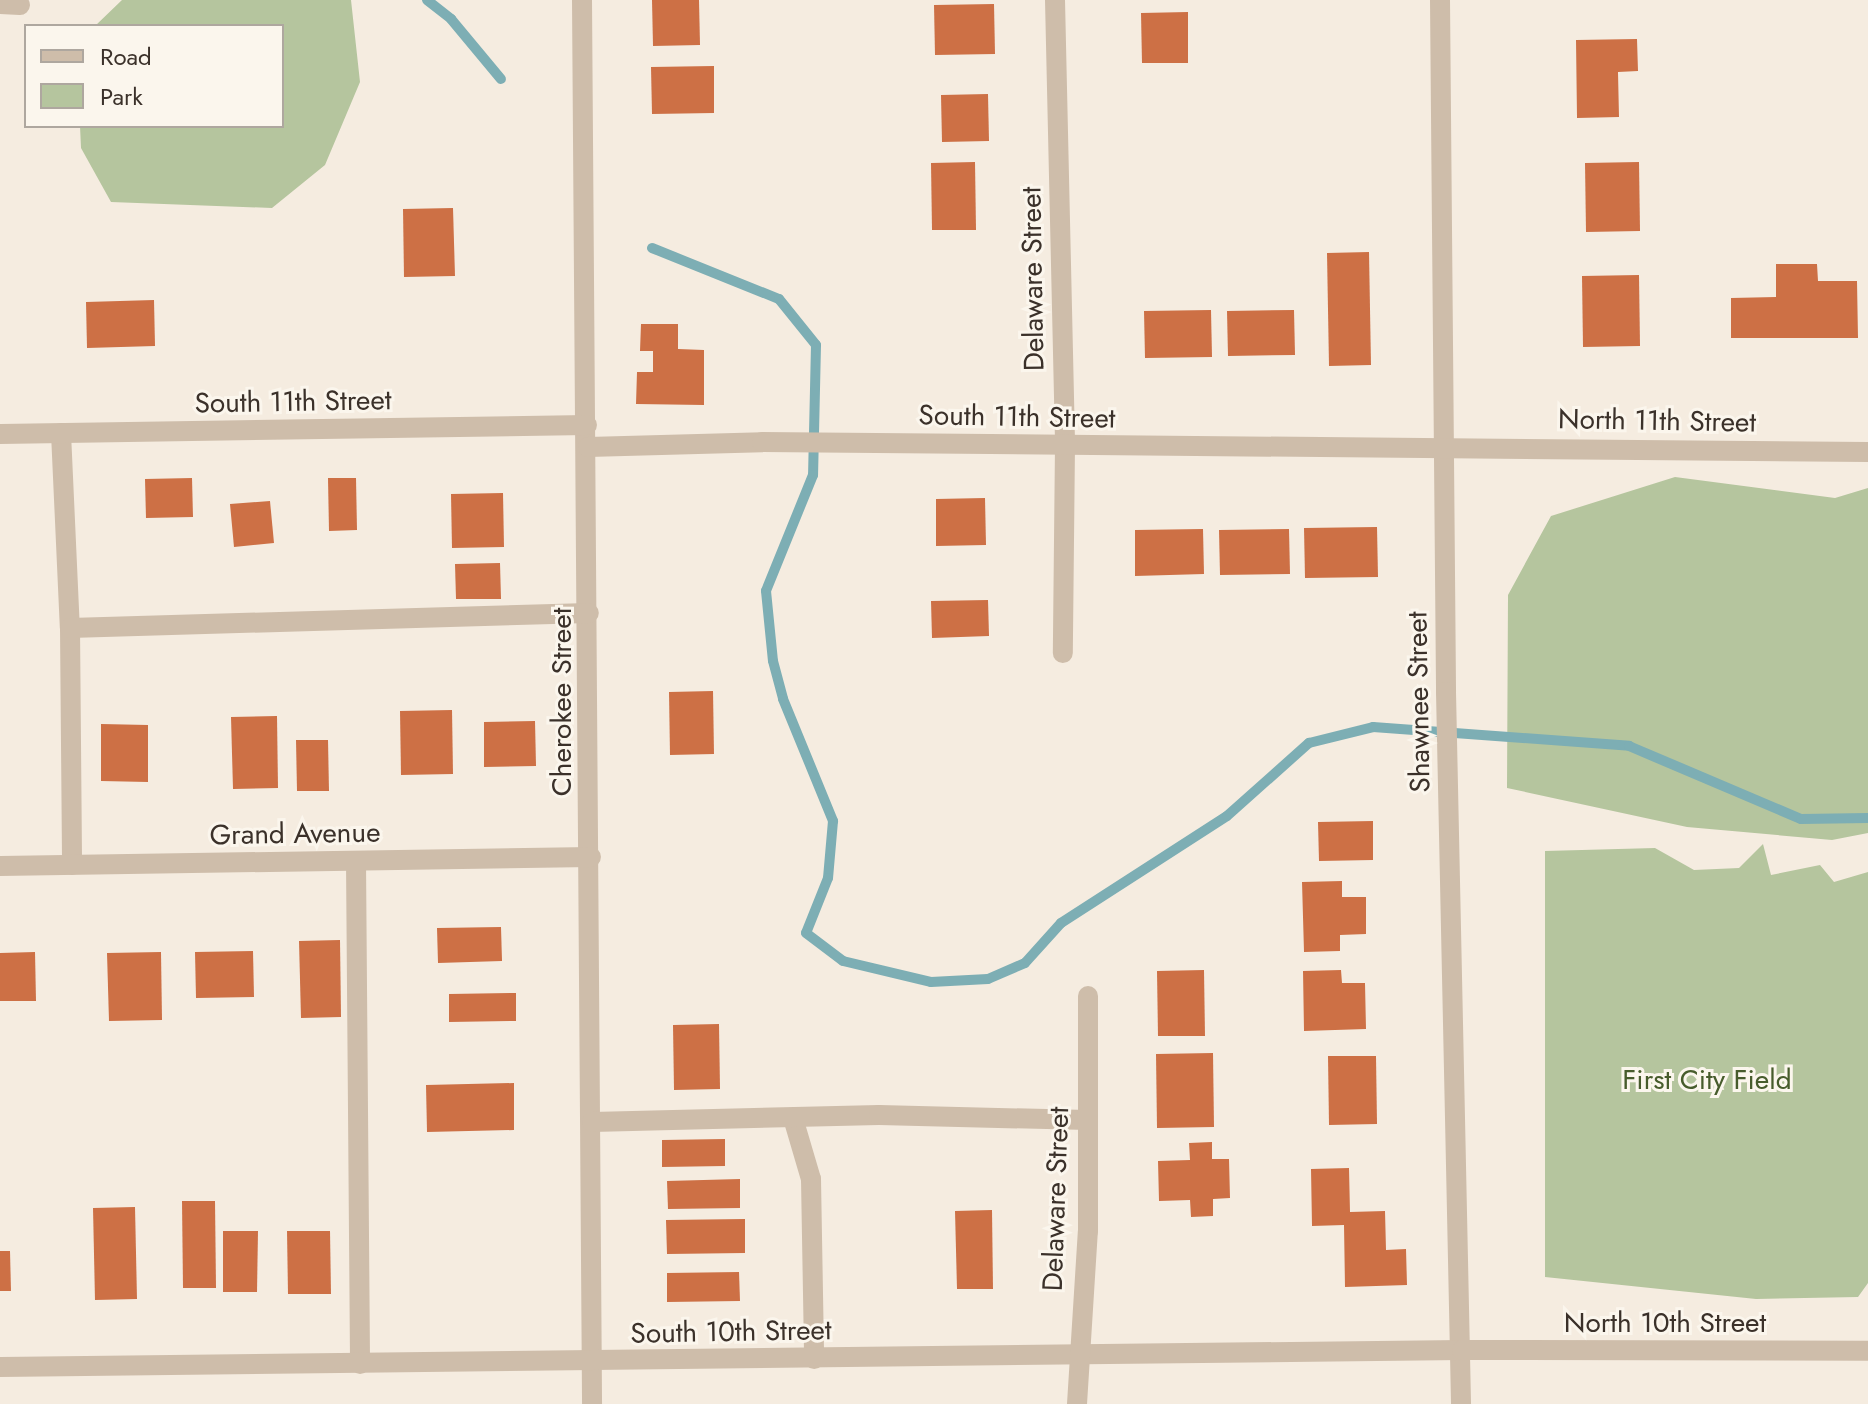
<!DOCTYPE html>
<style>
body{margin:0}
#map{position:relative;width:1868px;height:1404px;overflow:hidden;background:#f5ece0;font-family:Jost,sans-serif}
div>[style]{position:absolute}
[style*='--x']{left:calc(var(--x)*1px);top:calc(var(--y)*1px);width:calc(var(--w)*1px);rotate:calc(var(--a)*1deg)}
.green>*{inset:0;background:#b5c59e}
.stream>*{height:10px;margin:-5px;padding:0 5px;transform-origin:5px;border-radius:5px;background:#7daeb4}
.building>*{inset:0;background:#cd7045}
.minor>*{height:20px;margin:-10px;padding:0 10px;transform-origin:10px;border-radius:10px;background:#cebdaa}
span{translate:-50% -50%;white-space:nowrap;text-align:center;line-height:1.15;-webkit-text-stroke:6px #fbf6ed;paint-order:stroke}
.street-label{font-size:28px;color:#3b312a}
.park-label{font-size:28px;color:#475c2c}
.legend{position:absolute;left:24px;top:24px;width:260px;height:104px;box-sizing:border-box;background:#fbf6ed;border:2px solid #aea79f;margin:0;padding:10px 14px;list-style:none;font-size:24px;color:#3b312a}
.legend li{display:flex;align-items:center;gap:16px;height:40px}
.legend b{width:40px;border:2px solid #aea79f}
</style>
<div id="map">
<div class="green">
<div style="clip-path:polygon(122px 0,351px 0,360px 82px,325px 165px,272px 208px,111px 202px,81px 148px,80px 126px,282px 126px,282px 26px,95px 26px)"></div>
<div style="clip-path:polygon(1675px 477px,1835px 498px,1868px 488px,1868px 833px,1832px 840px,1687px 827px,1507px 788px,1508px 595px,1551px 516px)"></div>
<div style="clip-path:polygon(1763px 844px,1771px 875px,1820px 865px,1834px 882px,1868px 872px,1868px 1283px,1858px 1297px,1756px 1299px,1545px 1277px,1545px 851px,1655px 848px,1694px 870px,1739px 868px)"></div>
</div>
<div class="stream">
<div style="--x:427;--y:0;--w:31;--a:38"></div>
<div style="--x:451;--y:19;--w:78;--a:50.2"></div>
<div style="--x:652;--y:248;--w:137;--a:21.9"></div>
<div style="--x:779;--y:299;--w:59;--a:51.2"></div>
<div style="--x:816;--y:345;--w:130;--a:91.3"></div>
<div style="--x:813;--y:475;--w:125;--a:112.1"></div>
<div style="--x:766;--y:591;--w:70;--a:84.3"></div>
<div style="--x:773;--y:661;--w:39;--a:75"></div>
<div style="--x:783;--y:699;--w:132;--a:67.7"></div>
<div style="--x:833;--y:821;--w:57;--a:95"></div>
<div style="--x:828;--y:878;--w:59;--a:111.8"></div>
<div style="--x:806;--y:933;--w:46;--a:37.1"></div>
<div style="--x:843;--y:961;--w:90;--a:13.4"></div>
<div style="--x:931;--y:982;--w:57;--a:-3"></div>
<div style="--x:988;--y:979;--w:40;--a:-23.4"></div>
<div style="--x:1025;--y:963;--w:54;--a:-48"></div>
<div style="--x:1061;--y:923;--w:197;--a:-32.8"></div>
<div style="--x:1227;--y:816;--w:110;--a:-41.7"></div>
<div style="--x:1309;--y:743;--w:66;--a:-14"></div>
<div style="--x:1373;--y:727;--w:257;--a:4.2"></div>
<div style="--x:1629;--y:746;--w:187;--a:23"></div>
<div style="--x:1801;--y:819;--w:67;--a:-0.9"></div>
</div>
<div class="building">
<div style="clip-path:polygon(652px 0,699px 0,700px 45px,653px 46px)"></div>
<div style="clip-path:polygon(994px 4px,995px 54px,935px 55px,934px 5px)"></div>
<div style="clip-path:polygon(1188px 12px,1188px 63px,1142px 63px,1141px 13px)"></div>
<div style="clip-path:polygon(1637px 39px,1638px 71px,1618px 72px,1619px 117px,1577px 118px,1576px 40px)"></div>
<div style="clip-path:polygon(714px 66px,714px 113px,652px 114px,651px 67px)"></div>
<div style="clip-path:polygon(988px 94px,989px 141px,942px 142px,941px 95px)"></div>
<div style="clip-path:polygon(975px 162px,976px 230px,932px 230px,931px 163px)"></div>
<div style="clip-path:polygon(1639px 162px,1640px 231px,1586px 232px,1585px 163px)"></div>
<div style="clip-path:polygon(453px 208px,455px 276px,404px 277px,403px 209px)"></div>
<div style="clip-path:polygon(1369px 252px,1371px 365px,1329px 366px,1327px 253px)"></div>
<div style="clip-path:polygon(1776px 264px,1817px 264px,1818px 281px,1857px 281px,1858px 338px,1731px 338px,1731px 298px,1776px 297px)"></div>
<div style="clip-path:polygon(1639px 275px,1640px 346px,1583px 347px,1582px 276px)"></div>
<div style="clip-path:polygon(154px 300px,155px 346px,87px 348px,86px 302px)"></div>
<div style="clip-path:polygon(1211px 310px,1212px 357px,1145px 358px,1144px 311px)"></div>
<div style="clip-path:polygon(1294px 310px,1295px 355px,1228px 356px,1227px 311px)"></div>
<div style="clip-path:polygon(641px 324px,678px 324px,678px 349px,704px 350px,704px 405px,636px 404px,637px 372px,653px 372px,653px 351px,640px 351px)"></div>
<div style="clip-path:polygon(192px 478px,193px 517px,146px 518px,145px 479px)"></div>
<div style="clip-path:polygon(328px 478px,356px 478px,357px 530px,329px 531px)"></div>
<div style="clip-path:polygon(503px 493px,504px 547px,452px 548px,451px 494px)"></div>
<div style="clip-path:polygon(985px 498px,986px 545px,936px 546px,936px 499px)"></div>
<div style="clip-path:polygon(270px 501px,274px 543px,234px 547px,230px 504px)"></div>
<div style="clip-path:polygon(1377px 527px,1378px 577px,1305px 578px,1304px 528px)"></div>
<div style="clip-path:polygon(1203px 529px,1204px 574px,1135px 576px,1135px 530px)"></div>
<div style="clip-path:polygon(1289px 529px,1290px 574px,1220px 575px,1219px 530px)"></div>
<div style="clip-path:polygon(500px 563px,501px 599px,456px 599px,455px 564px)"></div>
<div style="clip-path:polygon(988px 600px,989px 636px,932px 638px,931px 601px)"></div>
<div style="clip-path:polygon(713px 691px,714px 754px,670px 755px,669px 692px)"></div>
<div style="clip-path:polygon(452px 710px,453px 774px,401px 775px,400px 711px)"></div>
<div style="clip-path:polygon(277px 716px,278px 788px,233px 789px,231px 717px)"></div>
<div style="clip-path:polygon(535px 721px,536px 766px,484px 767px,484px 722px)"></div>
<div style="clip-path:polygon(101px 724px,148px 725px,148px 782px,101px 781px)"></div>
<div style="clip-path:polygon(296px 740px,328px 740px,329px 791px,297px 791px)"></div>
<div style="clip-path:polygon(1373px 821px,1373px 860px,1319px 861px,1318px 822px)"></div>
<div style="clip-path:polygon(1342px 881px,1342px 897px,1366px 897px,1366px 934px,1340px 935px,1340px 951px,1304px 952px,1302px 882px)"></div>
<div style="clip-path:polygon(501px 927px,502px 961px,438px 963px,437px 928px)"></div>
<div style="clip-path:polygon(340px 940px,341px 1017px,301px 1018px,299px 941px)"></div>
<div style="clip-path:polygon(253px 951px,254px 997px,196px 998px,195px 952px)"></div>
<div style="clip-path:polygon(35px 952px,36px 1001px,0 1001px,0 953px)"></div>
<div style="clip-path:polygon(161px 952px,162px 1020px,109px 1021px,107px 953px)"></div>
<div style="clip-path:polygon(1204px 970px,1205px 1036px,1158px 1036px,1157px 971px)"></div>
<div style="clip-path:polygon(1341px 970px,1342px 983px,1365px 983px,1366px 1029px,1304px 1031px,1303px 971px)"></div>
<div style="clip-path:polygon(516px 993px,516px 1021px,449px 1022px,449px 994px)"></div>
<div style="clip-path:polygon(719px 1024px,720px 1089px,674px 1090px,673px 1025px)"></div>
<div style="clip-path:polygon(1213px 1053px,1214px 1127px,1157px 1128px,1156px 1054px)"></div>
<div style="clip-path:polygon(1328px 1056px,1376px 1056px,1377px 1124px,1329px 1125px)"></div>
<div style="clip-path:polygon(514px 1083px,514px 1130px,427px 1132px,426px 1085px)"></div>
<div style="clip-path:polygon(725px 1139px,725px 1166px,662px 1167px,662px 1140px)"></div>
<div style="clip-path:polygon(1212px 1142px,1212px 1159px,1229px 1159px,1230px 1198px,1213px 1199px,1213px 1216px,1191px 1217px,1190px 1200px,1159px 1201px,1158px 1161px,1190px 1160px,1189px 1143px)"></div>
<div style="clip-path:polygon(1349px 1168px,1350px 1212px,1385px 1211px,1386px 1250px,1406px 1249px,1407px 1285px,1345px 1287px,1344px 1225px,1312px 1226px,1311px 1169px)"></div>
<div style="clip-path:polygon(740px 1179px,740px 1208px,668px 1209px,667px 1181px)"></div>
<div style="clip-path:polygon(182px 1201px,215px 1201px,216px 1288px,183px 1288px)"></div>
<div style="clip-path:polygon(135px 1207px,137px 1299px,95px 1300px,93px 1208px)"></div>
<div style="clip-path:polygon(992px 1210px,993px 1289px,957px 1289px,955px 1211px)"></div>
<div style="clip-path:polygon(745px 1219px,745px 1253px,667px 1254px,666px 1220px)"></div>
<div style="clip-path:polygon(223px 1231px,258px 1231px,257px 1292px,223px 1292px)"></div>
<div style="clip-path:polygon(287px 1231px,330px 1231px,331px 1294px,288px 1294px)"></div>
<div style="clip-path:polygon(0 1251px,10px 1251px,11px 1291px,0 1291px)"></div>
<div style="clip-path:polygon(739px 1272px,740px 1301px,667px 1302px,667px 1273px)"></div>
</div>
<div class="minor">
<div style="--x:582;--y:0;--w:1404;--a:89.59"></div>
<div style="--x:1055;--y:0;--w:445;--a:88.7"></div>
<div style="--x:1065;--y:445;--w:208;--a:90.6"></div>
<div style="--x:1440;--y:0;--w:692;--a:89.5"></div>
<div style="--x:1446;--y:692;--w:712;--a:88.79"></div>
<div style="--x:0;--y:4;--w:20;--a:3"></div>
<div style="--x:61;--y:433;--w:195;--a:87.4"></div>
<div style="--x:70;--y:628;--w:237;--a:89.5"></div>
<div style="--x:0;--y:434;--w:587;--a:-0.88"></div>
<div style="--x:588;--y:447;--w:174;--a:-1.6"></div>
<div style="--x:762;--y:442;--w:1106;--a:0.52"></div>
<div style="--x:70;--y:628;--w:519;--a:-1.66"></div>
<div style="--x:356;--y:861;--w:503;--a:89.54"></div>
<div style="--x:0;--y:866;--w:591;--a:-0.87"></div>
<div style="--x:793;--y:1118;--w:64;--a:73.6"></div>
<div style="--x:811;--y:1179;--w:180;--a:89"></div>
<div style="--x:592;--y:1122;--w:287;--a:-1.4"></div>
<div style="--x:879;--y:1115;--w:209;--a:1.4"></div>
<div style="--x:0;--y:1367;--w:1462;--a:-0.67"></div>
<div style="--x:1462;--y:1350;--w:406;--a:0.1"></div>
<div style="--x:1077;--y:1404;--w:173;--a:-86.4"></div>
<div style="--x:1088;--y:1231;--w:235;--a:-90"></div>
</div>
<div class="street-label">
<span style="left:1033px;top:279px;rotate:-91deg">Delaware Street</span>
<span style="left:293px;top:402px;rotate:-1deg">South 11th Street</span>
<span style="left:1017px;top:417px;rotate:1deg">South 11th Street</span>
<span style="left:1657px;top:421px;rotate:1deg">North 11th Street</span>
<span style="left:562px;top:702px;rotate:-90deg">Cherokee Street</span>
<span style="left:1419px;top:702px;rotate:-91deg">Shawnee Street</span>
<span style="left:295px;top:834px;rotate:-1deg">Grand Avenue</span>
<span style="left:1056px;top:1199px;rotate:-88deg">Delaware Street</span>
<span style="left:1665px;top:1323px">North 10th Street</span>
<span style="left:731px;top:1332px;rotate:-1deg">South 10th Street</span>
</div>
<div class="park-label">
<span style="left:1707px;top:1080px">First City Field</span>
</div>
<ul class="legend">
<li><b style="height:10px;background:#cebdaa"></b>Road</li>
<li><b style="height:22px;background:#b5c59e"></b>Park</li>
</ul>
</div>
